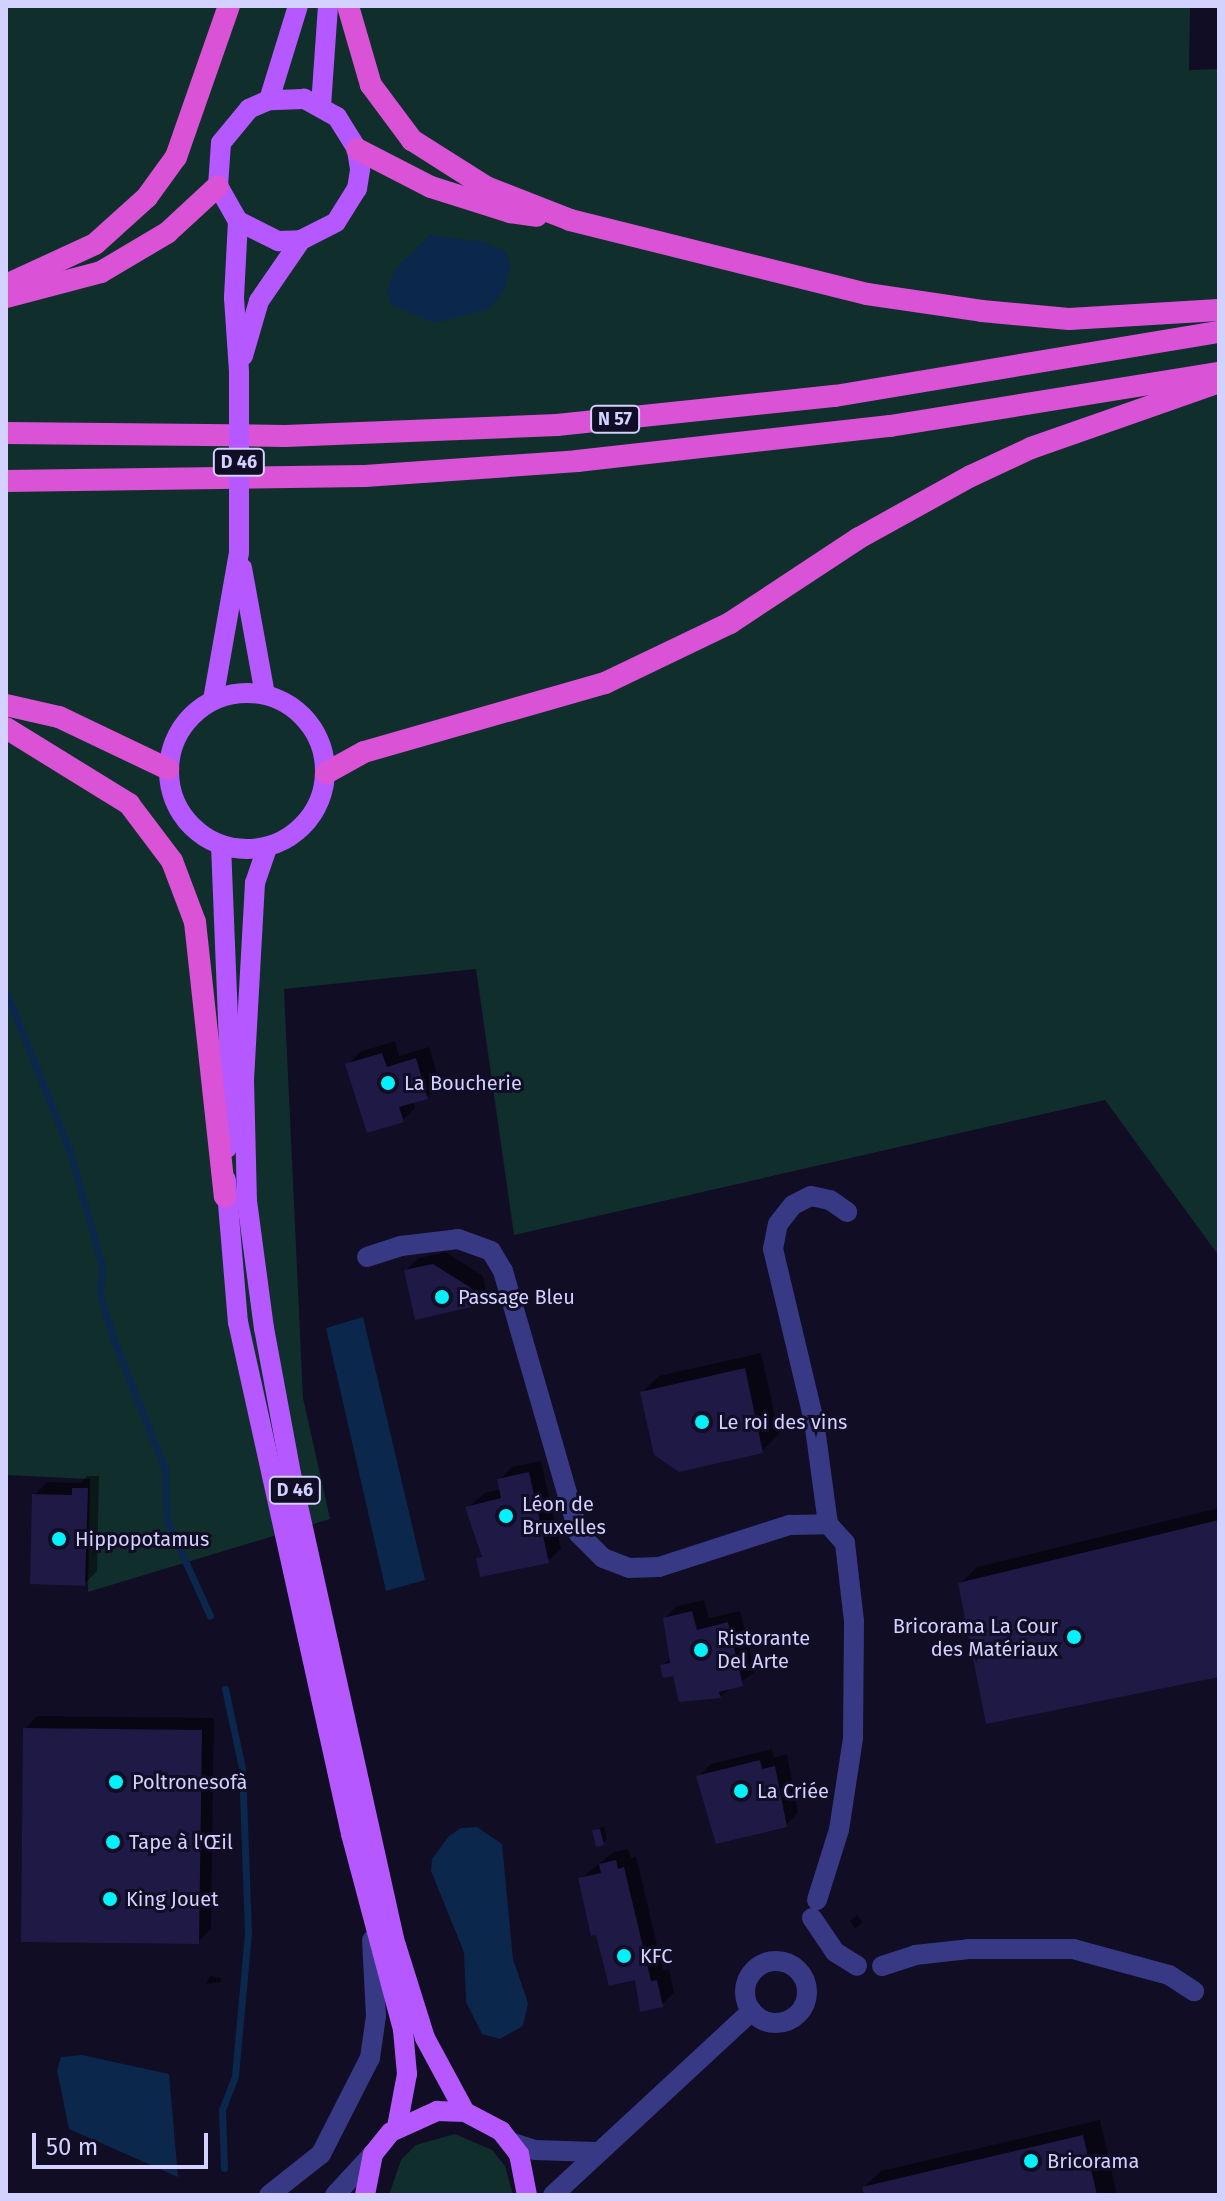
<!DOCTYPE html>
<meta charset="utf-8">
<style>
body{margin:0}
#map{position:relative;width:1225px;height:2201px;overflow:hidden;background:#100d25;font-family:"Fira Sans",sans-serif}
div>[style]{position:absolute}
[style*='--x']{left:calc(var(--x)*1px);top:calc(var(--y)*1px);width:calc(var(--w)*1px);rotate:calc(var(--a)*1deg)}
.green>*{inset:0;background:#102f2c}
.water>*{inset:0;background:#0b274b}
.shadow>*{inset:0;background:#0007}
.stream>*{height:7px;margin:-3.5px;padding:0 3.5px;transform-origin:3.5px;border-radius:3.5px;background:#0b274b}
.building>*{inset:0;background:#1f1946}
.minor>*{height:20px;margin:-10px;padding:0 10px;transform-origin:10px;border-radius:10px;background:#373985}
.minor>.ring{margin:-10px;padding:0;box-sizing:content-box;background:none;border:20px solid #373985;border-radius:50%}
.primary>*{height:20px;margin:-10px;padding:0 10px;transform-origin:10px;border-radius:10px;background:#b658ff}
.primary>.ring{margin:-10px;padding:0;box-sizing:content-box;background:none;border:20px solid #b658ff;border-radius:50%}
.trunk>*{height:22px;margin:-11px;padding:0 11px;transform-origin:11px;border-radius:11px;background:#da52d6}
.primary-bridge>*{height:20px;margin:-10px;padding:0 10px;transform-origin:10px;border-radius:10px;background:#b658ff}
.dots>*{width:22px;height:22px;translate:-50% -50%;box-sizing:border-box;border:4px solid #100d25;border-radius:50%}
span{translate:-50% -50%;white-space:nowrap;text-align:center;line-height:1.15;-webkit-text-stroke:6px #100d25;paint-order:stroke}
.shield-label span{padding:2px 6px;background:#100d25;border:2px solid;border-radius:6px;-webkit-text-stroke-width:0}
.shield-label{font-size:18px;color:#d3d1ff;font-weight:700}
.poi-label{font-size:20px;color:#d3d1ff}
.left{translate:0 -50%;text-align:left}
.right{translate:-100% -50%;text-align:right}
.frame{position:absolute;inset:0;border:8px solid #d3d1ff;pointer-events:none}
.scale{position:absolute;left:32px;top:2133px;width:176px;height:36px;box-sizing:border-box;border:4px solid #d3d1ff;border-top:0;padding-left:10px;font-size:24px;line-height:28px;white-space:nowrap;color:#d3d1ff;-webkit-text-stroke:6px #100d25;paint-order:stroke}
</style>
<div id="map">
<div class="green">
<div style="clip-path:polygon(6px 6px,1190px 6px,1189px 70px,1219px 69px,1219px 1256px,1105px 1100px,514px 1235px,476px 969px,284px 989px,303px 1398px,330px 1519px,88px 1592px,90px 1479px,6px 1475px)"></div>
<div style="clip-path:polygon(455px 2134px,492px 2150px,505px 2166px,513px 2195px,389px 2195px,401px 2160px,416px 2145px)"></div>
</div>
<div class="water">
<div style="clip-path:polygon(430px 235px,485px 242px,505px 251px,511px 265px,504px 290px,489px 309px,435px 323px,391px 305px,387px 290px,396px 268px)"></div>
<div style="clip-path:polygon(363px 1317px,425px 1580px,386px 1591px,326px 1328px)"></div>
<div style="clip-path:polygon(477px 1827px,502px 1844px,513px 1959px,528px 2003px,523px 2026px,500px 2039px,482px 2034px,466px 2002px,464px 1952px,431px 1871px,432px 1859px,449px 1836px,461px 1828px)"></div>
<div style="clip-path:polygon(82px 2055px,169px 2074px,178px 2177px,69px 2129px,57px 2070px,61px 2057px)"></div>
</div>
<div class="shadow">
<div style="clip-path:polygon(395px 1041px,399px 1056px,429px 1047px,440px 1084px,427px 1097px,413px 1101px,415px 1108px,402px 1121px,348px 1064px,360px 1052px)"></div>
<div style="clip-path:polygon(446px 1252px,483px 1276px,486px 1292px,474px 1304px,406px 1270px,419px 1258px)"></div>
<div style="clip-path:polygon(761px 1353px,779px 1434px,762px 1451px,642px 1392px,659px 1376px)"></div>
<div style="clip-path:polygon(541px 1461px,561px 1549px,548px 1561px,478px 1559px,482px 1555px,467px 1508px,485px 1493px,501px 1489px,499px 1480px,512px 1467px)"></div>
<div style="clip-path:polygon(87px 1476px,99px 1476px,97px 1571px,84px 1584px,34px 1495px,47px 1482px,80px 1483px)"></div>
<div style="clip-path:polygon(1219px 1508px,1219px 1675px,960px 1584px,977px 1567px)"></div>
<div style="clip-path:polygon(704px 1600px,709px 1618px,740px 1611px,755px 1672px,720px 1696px,662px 1666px,671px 1657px,665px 1618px,677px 1606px)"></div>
<div style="clip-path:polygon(37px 1716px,214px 1718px,211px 1929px,198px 1942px,25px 1729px)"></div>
<div style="clip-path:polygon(772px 1749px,774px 1758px,787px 1754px,798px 1813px,786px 1825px,698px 1777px,711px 1764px)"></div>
<div style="clip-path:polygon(604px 1826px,607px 1840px,603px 1843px,594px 1831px)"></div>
<div style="clip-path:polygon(628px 1849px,631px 1858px,636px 1856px,663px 1970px,669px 1969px,674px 1993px,661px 2005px,636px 1977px,580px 1879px,614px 1852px)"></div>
<div style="clip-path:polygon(857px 1915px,863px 1922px,855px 1929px,850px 1921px)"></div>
<div style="clip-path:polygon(210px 1976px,221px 1978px,220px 1982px,206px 1984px)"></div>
<div style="clip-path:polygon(1100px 2120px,1117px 2195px,866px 2195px,864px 2187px,881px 2171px)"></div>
</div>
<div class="stream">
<div style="--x:6;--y:992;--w:172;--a:68.2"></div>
<div style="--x:70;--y:1152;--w:118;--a:74.3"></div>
<div style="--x:102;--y:1266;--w:29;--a:94"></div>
<div style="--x:100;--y:1295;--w:48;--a:73.1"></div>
<div style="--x:114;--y:1341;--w:138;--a:68.3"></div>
<div style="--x:165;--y:1469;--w:52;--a:87.8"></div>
<div style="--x:167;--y:1521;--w:104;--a:65.6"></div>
<div style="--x:224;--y:2168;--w:58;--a:-92"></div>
<div style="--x:222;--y:2110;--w:36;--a:-69"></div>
<div style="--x:235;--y:2076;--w:145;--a:-84.8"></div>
<div style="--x:248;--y:1932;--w:164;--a:-92.1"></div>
<div style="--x:242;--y:1768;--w:81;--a:-102.1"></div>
</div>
<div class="building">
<div style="clip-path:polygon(382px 1053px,387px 1067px,416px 1058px,428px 1099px,399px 1107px,404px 1122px,367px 1133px,345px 1064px)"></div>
<div style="clip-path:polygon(433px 1264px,471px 1288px,475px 1306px,415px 1320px,404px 1270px)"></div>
<div style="clip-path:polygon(745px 1368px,763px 1453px,679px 1472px,654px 1455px,640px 1392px)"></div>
<div style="clip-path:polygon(529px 1472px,549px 1563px,480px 1577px,476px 1558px,482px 1557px,465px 1507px,501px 1498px,497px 1479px)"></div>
<div style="clip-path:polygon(72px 1488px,88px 1488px,85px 1586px,30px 1584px,32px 1494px,72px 1495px)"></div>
<div style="clip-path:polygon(1219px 1520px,1219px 1677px,986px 1724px,958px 1583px)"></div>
<div style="clip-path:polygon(692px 1611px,697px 1630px,728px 1622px,743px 1686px,719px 1692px,721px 1698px,679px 1702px,673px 1676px,663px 1678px,660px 1665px,670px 1663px,663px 1618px)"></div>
<div style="clip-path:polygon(23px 1728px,202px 1730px,199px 1944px,21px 1942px)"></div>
<div style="clip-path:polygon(760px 1760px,762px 1769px,775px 1766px,787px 1827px,716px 1844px,696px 1776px)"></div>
<div style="clip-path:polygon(600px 1829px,604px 1845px,596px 1847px,592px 1830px)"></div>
<div style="clip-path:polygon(616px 1860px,618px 1869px,624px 1867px,651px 1981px,657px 1980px,663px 2007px,640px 2012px,635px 1980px,609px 1986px,596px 1935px,591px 1936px,578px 1878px,601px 1873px,599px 1864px)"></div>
<div style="clip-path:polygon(1083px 2135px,1097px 2195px,864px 2195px,862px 2187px)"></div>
</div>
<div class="minor">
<div style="--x:367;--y:1257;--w:36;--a:-18"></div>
<div style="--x:401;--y:1246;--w:57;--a:-7"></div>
<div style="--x:458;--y:1239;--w:35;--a:20"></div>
<div style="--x:491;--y:1251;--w:23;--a:59"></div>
<div style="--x:503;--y:1271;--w:274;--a:73.9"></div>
<div style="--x:579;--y:1534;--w:34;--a:45"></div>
<div style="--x:603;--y:1558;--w:28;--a:21"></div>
<div style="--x:629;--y:1568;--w:30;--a:-2"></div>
<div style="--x:659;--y:1567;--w:137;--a:-17.9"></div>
<div style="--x:789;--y:1525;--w:39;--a:-1"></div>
<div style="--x:817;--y:1900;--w:73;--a:-72.6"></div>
<div style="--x:839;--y:1830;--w:93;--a:-81.3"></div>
<div style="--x:853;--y:1738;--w:117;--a:-89.5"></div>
<div style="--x:854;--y:1621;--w:79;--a:-96.6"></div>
<div style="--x:845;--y:1543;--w:25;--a:-132"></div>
<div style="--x:828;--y:1524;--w:104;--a:-97.7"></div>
<div style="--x:814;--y:1421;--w:177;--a:-103.4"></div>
<div style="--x:773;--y:1249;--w:25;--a:-79"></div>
<div style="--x:778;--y:1224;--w:24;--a:-52"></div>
<div style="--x:793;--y:1205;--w:20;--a:-27"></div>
<div style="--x:811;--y:1196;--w:19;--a:12"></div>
<div style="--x:830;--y:1200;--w:21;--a:35"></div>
<div style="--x:812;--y:1918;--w:41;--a:55.9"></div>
<div style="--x:835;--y:1952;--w:26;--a:32"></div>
<div class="ring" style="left:745px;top:1961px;width:42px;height:42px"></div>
<div style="--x:882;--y:1966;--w:35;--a:-18"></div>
<div style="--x:915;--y:1955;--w:54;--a:-6.3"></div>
<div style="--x:969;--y:1949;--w:104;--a:0"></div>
<div style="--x:1073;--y:1949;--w:99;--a:15.2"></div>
<div style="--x:1169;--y:1975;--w:30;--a:33"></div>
<div style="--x:510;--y:2142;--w:26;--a:18"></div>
<div style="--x:535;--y:2150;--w:61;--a:1.9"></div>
<div style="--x:269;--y:2195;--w:66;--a:-38.3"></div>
<div style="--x:321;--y:2154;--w:108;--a:-63"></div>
<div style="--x:370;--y:2058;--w:42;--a:-81.9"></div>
<div style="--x:376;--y:2016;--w:76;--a:-93"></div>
<div style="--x:335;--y:2195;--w:56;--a:-47.2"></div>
<div style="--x:553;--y:2195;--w:271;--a:-42.8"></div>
</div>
<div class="primary">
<div style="--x:269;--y:100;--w:98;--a:-72.9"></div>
<div style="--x:321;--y:106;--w:100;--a:-86"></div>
<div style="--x:238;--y:221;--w:45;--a:26.6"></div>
<div style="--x:278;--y:241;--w:23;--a:-2"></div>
<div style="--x:301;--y:240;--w:39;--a:-27"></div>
<div style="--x:336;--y:222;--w:39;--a:-58"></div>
<div style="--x:357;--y:189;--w:20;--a:-81"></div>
<div style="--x:360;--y:169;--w:20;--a:-99"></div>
<div style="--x:357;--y:149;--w:38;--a:-122"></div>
<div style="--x:337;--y:117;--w:38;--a:-151"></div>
<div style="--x:304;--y:99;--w:35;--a:178"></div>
<div style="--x:269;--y:100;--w:22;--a:156"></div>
<div style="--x:249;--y:109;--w:44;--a:129.5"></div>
<div style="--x:221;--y:143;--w:43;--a:94"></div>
<div style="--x:218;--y:186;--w:40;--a:60.3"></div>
<div style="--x:238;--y:221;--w:77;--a:93"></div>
<div style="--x:234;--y:298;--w:74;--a:86.1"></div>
<div style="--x:243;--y:356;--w:57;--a:-73.8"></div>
<div style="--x:259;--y:301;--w:74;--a:-55.5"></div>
<div style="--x:242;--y:568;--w:128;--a:79.7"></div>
<div class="ring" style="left:169px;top:693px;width:136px;height:136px"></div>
<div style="--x:213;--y:700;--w:150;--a:-80"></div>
<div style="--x:221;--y:845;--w:223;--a:87.7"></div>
<div style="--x:230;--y:1068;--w:80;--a:92.1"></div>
<div style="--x:267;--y:848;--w:37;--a:109"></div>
<div style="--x:255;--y:883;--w:197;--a:93.2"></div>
<div style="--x:244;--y:1080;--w:121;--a:88.6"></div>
<div style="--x:247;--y:1201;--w:128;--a:82.4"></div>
<div style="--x:264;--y:1328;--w:148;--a:79.5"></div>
<div style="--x:291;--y:1474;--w:476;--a:77.5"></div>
<div style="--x:394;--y:1939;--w:104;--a:72.6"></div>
<div style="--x:425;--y:2038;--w:84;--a:61.6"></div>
<div style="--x:226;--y:1180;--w:143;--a:85.2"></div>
<div style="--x:238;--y:1322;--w:524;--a:77.55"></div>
<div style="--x:351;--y:1834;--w:203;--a:75.1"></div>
<div style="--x:403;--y:2030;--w:44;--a:84.8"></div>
<div style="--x:407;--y:2074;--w:54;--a:100.7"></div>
<div style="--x:365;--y:2195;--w:42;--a:-79"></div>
<div style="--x:373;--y:2154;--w:28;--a:-51"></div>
<div style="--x:391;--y:2132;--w:51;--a:-24.5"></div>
<div style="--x:437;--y:2111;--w:28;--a:2"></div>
<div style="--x:465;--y:2112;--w:41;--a:27.8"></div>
<div style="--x:501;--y:2131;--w:29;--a:52"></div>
<div style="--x:519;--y:2154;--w:42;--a:79"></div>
</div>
<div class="trunk">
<div style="--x:348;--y:6;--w:82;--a:73.8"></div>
<div style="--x:371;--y:85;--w:69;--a:53.3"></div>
<div style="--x:412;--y:140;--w:88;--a:32.4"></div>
<div style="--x:486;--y:187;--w:90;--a:21.4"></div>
<div style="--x:570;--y:220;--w:306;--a:14"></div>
<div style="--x:867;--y:294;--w:116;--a:8.4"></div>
<div style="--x:982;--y:311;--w:87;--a:5.3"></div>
<div style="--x:1069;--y:319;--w:150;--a:-3.4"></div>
<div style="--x:357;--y:149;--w:83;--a:27.2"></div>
<div style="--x:431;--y:187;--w:83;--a:17.6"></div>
<div style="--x:510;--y:212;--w:27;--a:8"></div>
<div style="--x:6;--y:285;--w:98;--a:-24.7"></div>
<div style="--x:95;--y:244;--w:70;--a:-42.1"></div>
<div style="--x:147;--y:197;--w:49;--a:-54.1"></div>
<div style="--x:176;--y:157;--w:160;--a:-70.7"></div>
<div style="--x:6;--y:297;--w:98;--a:-14.7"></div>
<div style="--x:101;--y:272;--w:77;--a:-30.6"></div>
<div style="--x:167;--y:233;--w:69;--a:-42.7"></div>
<div style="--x:6;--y:433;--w:279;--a:0.6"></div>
<div style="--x:285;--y:436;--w:272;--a:-2.3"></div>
<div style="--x:557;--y:425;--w:280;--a:-6"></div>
<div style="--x:835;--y:396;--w:389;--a:-9.5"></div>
<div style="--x:6;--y:481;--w:359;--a:-0.8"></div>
<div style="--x:365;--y:476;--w:213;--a:-4"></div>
<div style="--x:577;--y:461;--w:315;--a:-6.4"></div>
<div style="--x:890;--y:426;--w:333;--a:-9.2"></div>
<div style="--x:6;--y:705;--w:54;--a:12.8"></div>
<div style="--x:59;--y:717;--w:121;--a:25.5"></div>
<div style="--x:6;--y:728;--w:145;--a:31.7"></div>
<div style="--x:129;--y:804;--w:71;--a:53"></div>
<div style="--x:172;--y:861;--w:65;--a:69.3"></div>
<div style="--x:195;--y:922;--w:276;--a:83.8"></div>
<div style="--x:326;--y:773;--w:43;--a:-28.9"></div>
<div style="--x:364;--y:752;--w:251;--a:-16"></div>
<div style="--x:605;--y:683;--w:139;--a:-25.6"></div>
<div style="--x:730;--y:623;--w:154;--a:-33.4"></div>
<div style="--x:859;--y:538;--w:128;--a:-29"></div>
<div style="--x:971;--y:476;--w:66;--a:-25"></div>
<div style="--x:1031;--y:448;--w:197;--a:-19.3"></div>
</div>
<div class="primary-bridge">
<div style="--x:239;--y:552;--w:180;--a:-90"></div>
</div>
<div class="dots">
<div style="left:388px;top:1083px;background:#00f3fc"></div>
<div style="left:442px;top:1297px;background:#00f3fc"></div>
<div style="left:702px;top:1422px;background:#00f3fc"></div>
<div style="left:506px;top:1516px;background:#00f3fc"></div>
<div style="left:59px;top:1539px;background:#00f3fc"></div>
<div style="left:1074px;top:1637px;background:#00f3fc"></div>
<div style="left:701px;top:1650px;background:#00f3fc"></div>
<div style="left:116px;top:1782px;background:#00f3fc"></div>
<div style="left:741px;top:1791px;background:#00f3fc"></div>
<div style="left:113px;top:1842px;background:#00f3fc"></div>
<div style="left:110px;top:1899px;background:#00f3fc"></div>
<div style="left:624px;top:1956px;background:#00f3fc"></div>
<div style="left:1031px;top:2161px;background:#00f3fc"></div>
</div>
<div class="shield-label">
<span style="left:615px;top:419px">N 57</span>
<span style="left:239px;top:462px">D 46</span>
<span style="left:295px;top:1490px">D 46</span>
</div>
<div class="poi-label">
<span class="left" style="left:404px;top:1083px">La Boucherie</span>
<span class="left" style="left:458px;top:1297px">Passage Bleu</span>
<span class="left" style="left:718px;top:1422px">Le roi des vins</span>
<span class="left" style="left:522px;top:1516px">Léon de<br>Bruxelles</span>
<span class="left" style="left:75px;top:1539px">Hippopotamus</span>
<span class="right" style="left:1058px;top:1638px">Bricorama La Cour<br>des Matériaux</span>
<span class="left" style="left:717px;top:1650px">Ristorante<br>Del Arte</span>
<span class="left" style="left:132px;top:1782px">Poltronesofà</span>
<span class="left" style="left:757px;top:1791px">La Criée</span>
<span class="left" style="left:129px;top:1842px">Tape à l'Œil</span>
<span class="left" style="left:126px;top:1899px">King Jouet</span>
<span class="left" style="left:640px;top:1956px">KFC</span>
<span class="left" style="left:1047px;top:2161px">Bricorama</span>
</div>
<div class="frame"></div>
<div class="scale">50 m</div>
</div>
